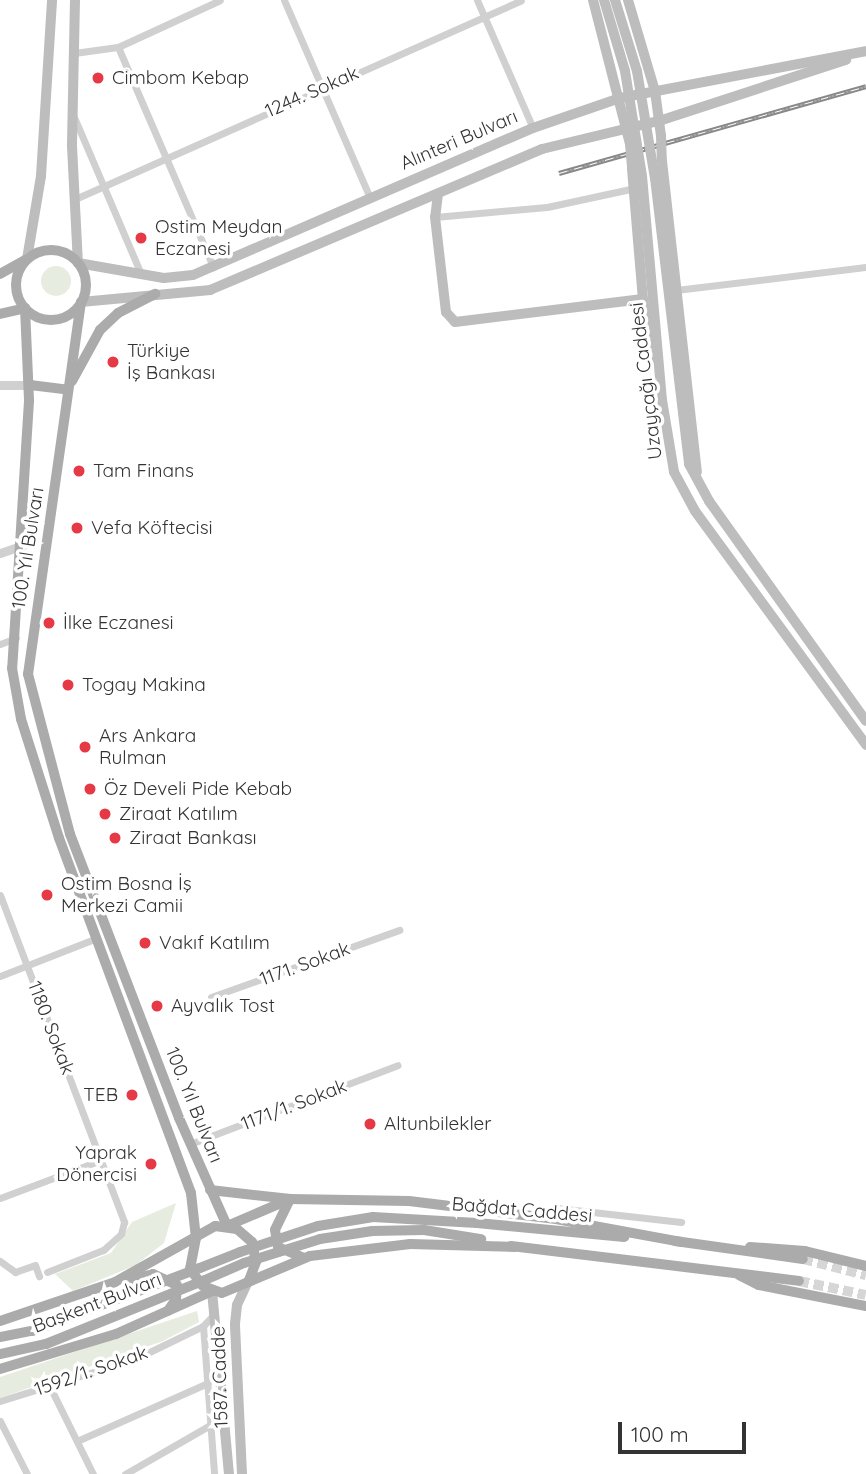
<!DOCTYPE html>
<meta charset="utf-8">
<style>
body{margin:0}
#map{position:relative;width:866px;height:1474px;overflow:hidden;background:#fff;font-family:Quicksand,sans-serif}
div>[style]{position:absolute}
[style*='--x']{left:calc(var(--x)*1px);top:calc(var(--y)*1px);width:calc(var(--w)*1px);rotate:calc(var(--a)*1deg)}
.green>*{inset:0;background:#e6ecdf}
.round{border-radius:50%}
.primary-tunnel>*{height:10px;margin-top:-5px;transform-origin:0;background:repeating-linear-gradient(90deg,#d6d6d6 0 10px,transparent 0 15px)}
.minor>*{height:7px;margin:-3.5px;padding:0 3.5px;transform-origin:3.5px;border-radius:3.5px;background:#d0d0d0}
.tertiary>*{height:9px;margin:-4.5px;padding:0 4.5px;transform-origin:4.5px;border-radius:4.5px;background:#d0d0d0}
.secondary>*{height:10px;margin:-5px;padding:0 5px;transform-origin:5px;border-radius:5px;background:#bdbdbd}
.primary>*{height:10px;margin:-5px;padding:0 5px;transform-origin:5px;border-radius:5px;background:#ababab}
.primary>.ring{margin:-5px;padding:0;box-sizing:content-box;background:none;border:10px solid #ababab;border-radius:50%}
.rail>*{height:5px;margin-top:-2.5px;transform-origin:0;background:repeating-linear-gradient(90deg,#fff 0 8px,#888 0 16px);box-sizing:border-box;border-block:2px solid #888}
.secondary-bridge>*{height:10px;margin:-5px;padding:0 5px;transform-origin:5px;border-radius:5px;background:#bdbdbd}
.primary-bridge>*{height:10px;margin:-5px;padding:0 5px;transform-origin:5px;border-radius:5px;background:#ababab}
.dots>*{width:19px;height:19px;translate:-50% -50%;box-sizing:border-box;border:4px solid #fff;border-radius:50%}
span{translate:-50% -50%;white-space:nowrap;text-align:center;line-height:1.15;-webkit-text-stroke:7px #fff;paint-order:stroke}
.poi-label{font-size:19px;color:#333}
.left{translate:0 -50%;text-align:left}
.right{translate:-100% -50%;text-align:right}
.street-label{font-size:19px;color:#333}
.scale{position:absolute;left:618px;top:1422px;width:128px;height:32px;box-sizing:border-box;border:4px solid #333;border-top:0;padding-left:9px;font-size:21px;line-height:24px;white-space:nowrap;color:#333;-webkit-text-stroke:5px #fff;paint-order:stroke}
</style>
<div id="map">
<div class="green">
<div class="round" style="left:41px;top:266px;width:30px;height:30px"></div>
<div style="clip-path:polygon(176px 1203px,164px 1243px,136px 1265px,73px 1291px,55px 1274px,111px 1253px,132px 1222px)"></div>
<div style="clip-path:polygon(197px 1311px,199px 1322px,163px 1341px,0 1398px,0 1377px)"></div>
</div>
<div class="primary-tunnel">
<div style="--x:803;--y:1259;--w:65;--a:14.3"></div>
<div style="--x:799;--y:1281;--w:68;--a:11.8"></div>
</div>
<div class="minor">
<div style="--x:284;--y:0;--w:216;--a:66.5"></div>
<div style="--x:477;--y:0;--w:140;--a:66.4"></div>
<div style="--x:118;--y:47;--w:240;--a:66.6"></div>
<div style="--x:74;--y:53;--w:44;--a:-7.8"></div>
<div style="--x:118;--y:47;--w:112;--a:-24.7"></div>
<div style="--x:74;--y:117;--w:171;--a:66.9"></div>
<div style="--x:75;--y:199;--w:488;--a:-24"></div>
<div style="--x:435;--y:217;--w:112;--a:-5.1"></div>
<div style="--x:547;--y:207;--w:90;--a:-12.2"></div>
<div style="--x:676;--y:290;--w:191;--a:-6.9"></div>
<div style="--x:0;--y:644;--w:17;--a:-21"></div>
<div style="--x:0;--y:895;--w:350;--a:69.2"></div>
<div style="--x:124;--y:1222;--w:12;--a:104"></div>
<div style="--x:121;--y:1234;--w:24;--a:138"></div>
<div style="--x:103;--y:1250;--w:60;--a:158.6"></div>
<div style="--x:0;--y:976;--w:104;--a:-21.4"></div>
<div style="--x:211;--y:997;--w:200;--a:-19.6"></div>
<div style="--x:190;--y:1144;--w:222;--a:-20.8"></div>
<div style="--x:0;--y:1198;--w:108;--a:-20.6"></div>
<div style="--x:557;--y:1208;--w:125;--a:6.4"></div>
<div style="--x:0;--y:1261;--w:19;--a:36"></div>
<div style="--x:15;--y:1272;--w:21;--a:-19"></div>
<div style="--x:35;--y:1265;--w:12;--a:70"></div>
<div style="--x:203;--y:1326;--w:148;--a:85.7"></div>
<div style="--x:50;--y:1387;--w:97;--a:63.7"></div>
<div style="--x:0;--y:1401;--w:141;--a:-17.3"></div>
<div style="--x:135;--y:1359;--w:76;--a:-25.9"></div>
<div style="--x:203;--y:1326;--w:16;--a:-47"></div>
<div style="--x:0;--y:1421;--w:59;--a:63"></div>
<div style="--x:77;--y:1441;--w:143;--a:-23.9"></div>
<div style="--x:125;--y:1474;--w:100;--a:-29.9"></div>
</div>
<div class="tertiary">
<div style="--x:0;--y:385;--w:30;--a:0"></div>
<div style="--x:0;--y:553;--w:24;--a:-19"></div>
</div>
<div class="secondary">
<div style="--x:75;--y:0;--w:146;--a:91.2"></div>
<div style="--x:72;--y:146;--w:117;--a:87.1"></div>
<div style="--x:78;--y:263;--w:87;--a:9.9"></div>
<div style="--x:164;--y:278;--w:29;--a:-6"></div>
<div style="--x:193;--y:275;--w:370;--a:-23.4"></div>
<div style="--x:533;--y:128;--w:92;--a:-19"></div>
<div style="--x:620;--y:98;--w:250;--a:-10.8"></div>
<div style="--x:593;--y:0;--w:149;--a:75.6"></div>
<div style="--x:604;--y:0;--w:74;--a:73.5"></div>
<div style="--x:615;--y:0;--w:74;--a:72.8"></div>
<div style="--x:628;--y:0;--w:95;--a:73.5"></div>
<div style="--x:655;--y:91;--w:45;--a:82.4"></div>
<div style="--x:662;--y:161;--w:313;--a:83.6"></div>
<div style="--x:632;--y:169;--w:130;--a:85.2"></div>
<div style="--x:643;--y:299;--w:61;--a:79.6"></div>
<div style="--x:642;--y:176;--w:225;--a:84.9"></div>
<div style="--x:662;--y:400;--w:73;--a:80.5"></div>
<div style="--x:674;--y:472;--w:44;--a:61.7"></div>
<div style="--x:695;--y:511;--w:290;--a:53.8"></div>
<div style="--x:655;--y:178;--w:288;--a:83.2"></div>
<div style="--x:689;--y:464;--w:42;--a:61.6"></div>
<div style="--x:709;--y:501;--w:270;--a:54.5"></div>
<div style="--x:438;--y:194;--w:23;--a:97"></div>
<div style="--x:435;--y:217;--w:96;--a:83.4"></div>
<div style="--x:446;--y:312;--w:13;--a:48"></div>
<div style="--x:455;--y:322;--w:189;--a:-7"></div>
<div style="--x:27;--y:259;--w:84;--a:-80.4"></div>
<div style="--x:41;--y:176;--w:176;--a:-86.4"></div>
<div style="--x:81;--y:302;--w:130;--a:-5.3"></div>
<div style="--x:210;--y:290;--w:361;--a:-23"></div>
<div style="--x:542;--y:149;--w:120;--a:-13.5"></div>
<div style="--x:659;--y:121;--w:197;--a:-18.1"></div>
<div style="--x:212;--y:1291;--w:184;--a:84.7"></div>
<div style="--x:242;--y:1474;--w:150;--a:-92.7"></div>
<div style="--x:235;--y:1324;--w:19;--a:-84"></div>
<div style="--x:237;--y:1305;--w:26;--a:-65"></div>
</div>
<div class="primary">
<div class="ring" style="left:16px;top:250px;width:60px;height:60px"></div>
<div style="--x:0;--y:274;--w:29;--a:-29"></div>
<div style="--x:81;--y:302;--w:376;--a:98.1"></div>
<div style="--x:28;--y:674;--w:165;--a:75.3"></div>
<div style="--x:70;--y:834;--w:304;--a:69"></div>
<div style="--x:179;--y:1118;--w:118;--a:66"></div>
<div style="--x:25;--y:308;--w:93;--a:87.5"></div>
<div style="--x:29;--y:401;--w:268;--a:93.6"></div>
<div style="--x:12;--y:668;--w:52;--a:80"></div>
<div style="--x:21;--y:719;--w:125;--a:72.3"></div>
<div style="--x:59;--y:838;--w:379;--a:69.6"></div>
<div style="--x:191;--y:1193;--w:45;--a:83.7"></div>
<div style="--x:0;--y:314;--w:26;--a:-13"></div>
<div style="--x:72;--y:381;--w:58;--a:-61.2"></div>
<div style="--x:100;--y:330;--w:25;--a:-43"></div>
<div style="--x:118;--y:313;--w:42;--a:-27.2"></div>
<div style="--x:30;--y:385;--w:38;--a:7"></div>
<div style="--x:210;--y:1190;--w:81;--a:6.4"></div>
<div style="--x:290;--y:1199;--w:119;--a:1"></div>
<div style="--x:409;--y:1201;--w:148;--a:7"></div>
<div style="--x:556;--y:1219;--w:127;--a:10.4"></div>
<div style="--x:290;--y:1199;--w:34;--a:116"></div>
<div style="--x:275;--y:1230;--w:17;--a:80"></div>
<div style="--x:278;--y:1247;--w:28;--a:23"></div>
<div style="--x:477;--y:1223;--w:148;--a:5.4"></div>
<div style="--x:227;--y:1226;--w:66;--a:-23.1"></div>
<div style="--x:196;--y:1238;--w:32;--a:101"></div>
<div style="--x:190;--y:1269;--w:21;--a:53"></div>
<div style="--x:203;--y:1286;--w:20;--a:20"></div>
<div style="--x:222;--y:1293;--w:95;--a:-22.8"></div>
<div style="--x:310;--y:1256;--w:101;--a:-6.8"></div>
<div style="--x:410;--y:1244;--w:105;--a:1.6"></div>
<div style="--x:675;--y:1241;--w:129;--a:8"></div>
<div style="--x:511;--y:1246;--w:290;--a:6.9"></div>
<div style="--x:750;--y:1247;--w:55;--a:4.2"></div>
<div style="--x:805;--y:1251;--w:63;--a:13.8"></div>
<div style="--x:200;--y:1268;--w:43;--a:-21.8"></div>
<div style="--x:739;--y:1275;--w:22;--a:27"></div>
<div style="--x:759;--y:1285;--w:109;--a:11.1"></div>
<div style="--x:128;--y:1280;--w:26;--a:-13"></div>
<div style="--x:153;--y:1274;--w:26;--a:25"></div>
<div style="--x:177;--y:1285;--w:14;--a:94"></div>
<div style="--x:176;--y:1299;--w:14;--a:124"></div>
<div style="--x:205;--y:1280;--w:43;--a:-23.6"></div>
<div style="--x:0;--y:1321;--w:121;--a:-18.7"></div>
<div style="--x:115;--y:1282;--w:115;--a:-29.2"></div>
<div style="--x:215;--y:1226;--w:22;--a:8"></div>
<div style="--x:237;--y:1229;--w:20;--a:41"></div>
<div style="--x:252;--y:1242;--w:20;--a:79"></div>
<div style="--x:256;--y:1262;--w:19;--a:111"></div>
<div style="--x:0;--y:1337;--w:33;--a:-11"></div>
<div style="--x:0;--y:1354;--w:47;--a:-12.3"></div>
<div style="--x:0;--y:1369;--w:121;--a:-16.8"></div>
<div style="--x:116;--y:1334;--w:105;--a:-24.1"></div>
</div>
<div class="rail">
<div style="--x:559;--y:173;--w:319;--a:-15.8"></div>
</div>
<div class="secondary-bridge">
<div style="--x:625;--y:71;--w:106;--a:80.8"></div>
<div style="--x:637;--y:71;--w:109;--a:80.5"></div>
<div style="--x:661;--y:136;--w:25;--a:88"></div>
<div style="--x:630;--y:144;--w:25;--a:85"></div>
</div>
<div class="primary-bridge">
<div style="--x:240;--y:1252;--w:82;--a:-18.4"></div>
<div style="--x:318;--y:1226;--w:56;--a:-9.3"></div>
<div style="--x:373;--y:1217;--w:104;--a:3.3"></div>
<div style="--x:244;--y:1263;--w:80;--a:-17.5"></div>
<div style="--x:320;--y:1239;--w:53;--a:-8.7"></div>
<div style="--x:372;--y:1231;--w:52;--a:-1.1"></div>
<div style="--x:424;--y:1230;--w:58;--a:9"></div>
<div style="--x:32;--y:1331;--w:179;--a:-20.6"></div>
<div style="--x:46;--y:1344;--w:171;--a:-21.9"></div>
</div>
<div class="dots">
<div style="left:98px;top:78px;background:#e63946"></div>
<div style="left:141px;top:238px;background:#e63946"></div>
<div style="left:113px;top:362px;background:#e63946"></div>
<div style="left:79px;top:471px;background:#e63946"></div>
<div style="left:77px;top:528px;background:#e63946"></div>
<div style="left:49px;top:623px;background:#e63946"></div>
<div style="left:68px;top:685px;background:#e63946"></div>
<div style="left:85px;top:747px;background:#e63946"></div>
<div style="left:90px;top:789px;background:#e63946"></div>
<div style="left:105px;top:814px;background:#e63946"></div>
<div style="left:115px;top:838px;background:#e63946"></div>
<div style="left:47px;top:895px;background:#e63946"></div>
<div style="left:145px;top:943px;background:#e63946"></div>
<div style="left:157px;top:1006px;background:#e63946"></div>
<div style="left:132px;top:1095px;background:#e63946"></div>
<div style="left:370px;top:1124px;background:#e63946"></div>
<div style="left:151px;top:1164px;background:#e63946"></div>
</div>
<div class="poi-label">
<span class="left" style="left:112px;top:78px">Cimbom Kebap</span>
<span class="left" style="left:155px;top:238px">Ostim Meydan<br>Eczanesi</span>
<span class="left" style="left:127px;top:362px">Türkiye<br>İş Bankası</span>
<span class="left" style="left:93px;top:471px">Tam Finans</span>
<span class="left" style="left:91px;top:528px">Vefa Köftecisi</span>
<span class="left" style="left:63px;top:623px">İlke Eczanesi</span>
<span class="left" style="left:82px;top:685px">Togay Makina</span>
<span class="left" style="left:99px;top:747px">Ars Ankara<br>Rulman</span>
<span class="left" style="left:104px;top:789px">Öz Develi Pide Kebab</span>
<span class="left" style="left:119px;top:814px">Ziraat Katılım</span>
<span class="left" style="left:129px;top:838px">Ziraat Bankası</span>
<span class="left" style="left:61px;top:895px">Ostim Bosna İş<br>Merkezi Camii</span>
<span class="left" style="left:159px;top:943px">Vakıf Katılım</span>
<span class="left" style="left:171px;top:1006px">Ayvalık Tost</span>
<span class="right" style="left:118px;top:1095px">TEB</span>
<span class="left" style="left:384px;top:1124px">Altunbilekler</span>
<span class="right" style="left:137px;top:1164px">Yaprak<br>Dönercisi</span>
</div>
<div class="street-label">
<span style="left:312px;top:92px;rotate:-24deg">1244. Sokak</span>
<span style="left:459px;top:140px;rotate:-23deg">Alınteri Bulvarı</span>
<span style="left:646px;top:381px;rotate:-97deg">Uzayçağı Caddesi</span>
<span style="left:28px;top:548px;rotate:-81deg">100. Yıl Bulvarı</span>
<span style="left:305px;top:964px;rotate:-20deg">1171. Sokak</span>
<span style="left:51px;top:1028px;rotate:69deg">1180. Sokak</span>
<span style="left:194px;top:1105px;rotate:68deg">100. Yıl Bulvarı</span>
<span style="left:294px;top:1105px;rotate:-21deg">1171/1. Sokak</span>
<span style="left:522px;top:1210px;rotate:5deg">Bağdat Caddesi</span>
<span style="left:97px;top:1303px;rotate:-21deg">Başkent Bulvarı</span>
<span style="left:91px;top:1371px;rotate:-19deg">1592/1. Sokak</span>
<span style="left:220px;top:1377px;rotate:-92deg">1587. Cadde</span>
</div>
<div class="scale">100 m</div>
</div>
